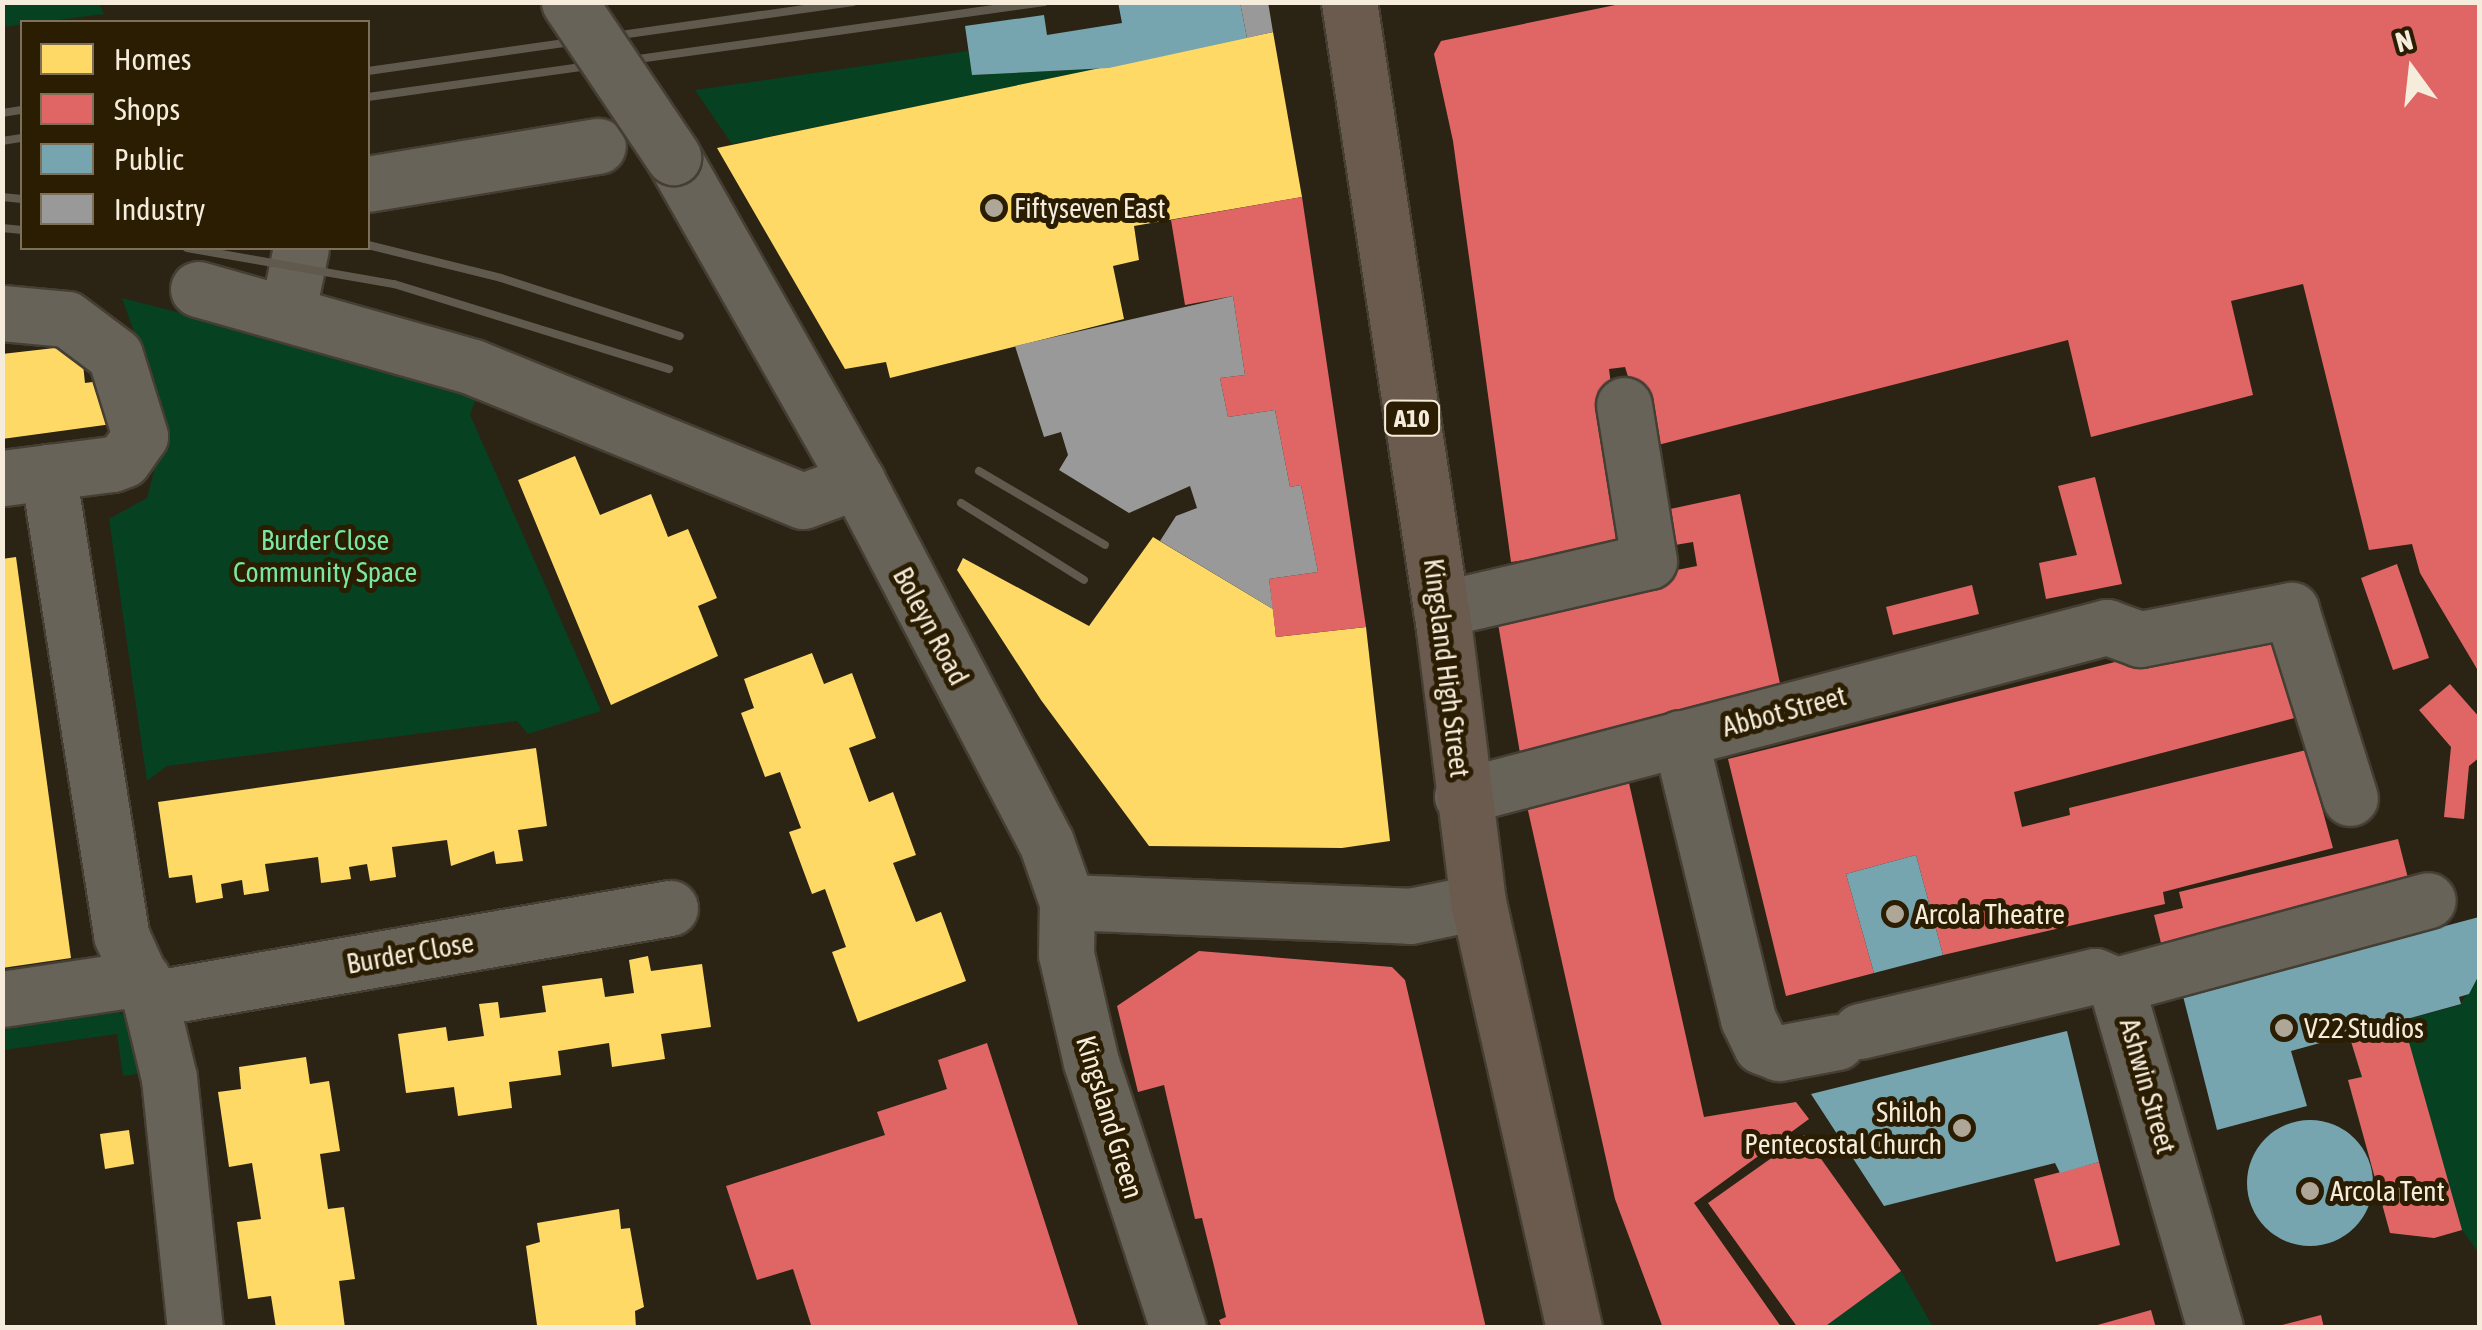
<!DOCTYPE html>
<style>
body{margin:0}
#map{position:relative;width:2482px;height:1330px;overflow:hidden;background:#2b2415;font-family:"Asap Condensed",sans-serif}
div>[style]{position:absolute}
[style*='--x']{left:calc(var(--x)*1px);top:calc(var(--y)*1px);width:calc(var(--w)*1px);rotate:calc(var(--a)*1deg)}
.green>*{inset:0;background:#064122}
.homes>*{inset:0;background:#ffd966}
.shops>*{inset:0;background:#e06666}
.public>*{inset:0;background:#76a5af}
.round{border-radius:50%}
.industry>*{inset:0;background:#999}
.roads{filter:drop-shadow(2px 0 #453e33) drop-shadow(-2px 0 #453e33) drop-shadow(0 2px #453e33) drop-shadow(0 -2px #453e33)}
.minor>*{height:55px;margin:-27.5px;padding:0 27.5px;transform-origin:27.5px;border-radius:27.5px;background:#686358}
.highway>*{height:55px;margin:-27.5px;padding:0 27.5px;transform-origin:27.5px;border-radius:27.5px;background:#6b5b4f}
.rail>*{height:8px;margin:-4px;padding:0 4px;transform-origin:4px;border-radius:4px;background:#605a4e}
.bridges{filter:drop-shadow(2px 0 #453e33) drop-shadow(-2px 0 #453e33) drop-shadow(0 2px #453e33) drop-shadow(0 -2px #453e33)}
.minor-bridge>*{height:55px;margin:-27.5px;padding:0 27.5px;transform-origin:27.5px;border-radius:27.5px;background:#686358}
.dots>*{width:28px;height:28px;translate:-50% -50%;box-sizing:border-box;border:5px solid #2b1d02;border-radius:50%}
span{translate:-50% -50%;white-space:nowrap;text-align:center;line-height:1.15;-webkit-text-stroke:10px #2b1d02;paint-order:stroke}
.shield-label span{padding:2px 8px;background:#2b1d02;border:2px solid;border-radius:8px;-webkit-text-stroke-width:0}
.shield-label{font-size:25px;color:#f5ecdc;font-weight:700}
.poi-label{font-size:28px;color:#f5ecdc}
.left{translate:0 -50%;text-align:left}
.right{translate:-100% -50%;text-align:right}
.park-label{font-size:28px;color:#77e7a2}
.street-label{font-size:28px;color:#f5ecdc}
.frame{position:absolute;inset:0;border:5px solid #f5ecdc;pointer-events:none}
.legend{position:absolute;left:20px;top:20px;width:350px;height:230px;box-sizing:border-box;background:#2b1d02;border:2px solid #7c7059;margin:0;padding:12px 18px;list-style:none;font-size:30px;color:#f5ecdc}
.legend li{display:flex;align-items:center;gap:20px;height:50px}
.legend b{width:50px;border:2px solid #7c7059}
.north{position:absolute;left:2362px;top:20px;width:100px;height:100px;-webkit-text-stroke:8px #2b1d02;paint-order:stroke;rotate:345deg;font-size:28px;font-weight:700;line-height:40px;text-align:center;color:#f5ecdc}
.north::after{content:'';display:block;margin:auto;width:35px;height:45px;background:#f5ecdc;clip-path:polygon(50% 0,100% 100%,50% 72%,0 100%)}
</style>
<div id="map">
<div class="green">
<div style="clip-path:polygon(2px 3px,99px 3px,104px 14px,3px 27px)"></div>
<div style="clip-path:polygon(968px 51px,972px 75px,1109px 68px,732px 144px,695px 90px)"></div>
<div style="clip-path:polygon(122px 298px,374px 363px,476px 398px,470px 415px,601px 711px,528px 734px,517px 721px,167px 766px,147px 781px,109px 519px,147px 498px,158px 456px,142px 354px)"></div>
<div style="clip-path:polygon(2479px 973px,2479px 1253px,2462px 1230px,2434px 1238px,2390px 1233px,2348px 1081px,2361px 1076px,2349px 1035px,2460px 1005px)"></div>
<div style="clip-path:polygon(107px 1004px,131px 1020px,143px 1073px,123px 1076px,117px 1034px,4px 1050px,2px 1017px)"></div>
<div style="clip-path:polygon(1901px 1271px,1933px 1327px,1823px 1328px)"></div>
</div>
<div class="homes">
<div style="clip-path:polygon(1273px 32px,1302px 197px,1134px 226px,1139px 260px,1113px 266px,1124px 319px,890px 378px,886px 362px,845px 369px,717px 148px)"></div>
<div style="clip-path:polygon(81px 345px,85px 383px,108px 380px,112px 424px,2px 439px,2px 354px)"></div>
<div style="clip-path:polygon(575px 456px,600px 515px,651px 494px,668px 537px,688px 529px,717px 598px,698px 606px,718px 656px,611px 705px,518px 480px)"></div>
<div style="clip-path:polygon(1153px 537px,1273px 609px,1276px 637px,1366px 627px,1390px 841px,1342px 848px,1149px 846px,1041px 700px,957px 570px,963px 558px,1089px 626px)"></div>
<div style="clip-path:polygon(16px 557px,71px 958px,2px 968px,2px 559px)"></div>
<div style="clip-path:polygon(812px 653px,824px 684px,852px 673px,876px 738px,849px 748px,869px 802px,893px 792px,916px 855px,893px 863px,916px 922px,941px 912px,966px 981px,858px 1022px,832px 952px,846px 947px,825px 889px,812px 894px,789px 832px,801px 828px,780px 772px,765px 777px,741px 713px,754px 708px,744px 679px)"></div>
<div style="clip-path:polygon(536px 748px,547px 826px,518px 830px,523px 861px,496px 864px,494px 851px,451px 866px,447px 840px,392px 847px,396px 877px,370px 881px,367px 864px,349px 867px,351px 879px,321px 883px,318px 857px,265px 864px,269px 891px,244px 895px,242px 880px,221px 884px,223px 898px,196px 903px,192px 875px,169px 878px,158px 802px)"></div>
<div style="clip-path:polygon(648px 956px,651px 971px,702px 964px,711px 1027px,661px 1034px,665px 1059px,612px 1067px,609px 1043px,558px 1051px,561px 1075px,509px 1082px,512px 1108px,458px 1116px,454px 1087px,406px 1093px,398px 1034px,446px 1027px,448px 1041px,484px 1036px,479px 1004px,498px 1002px,500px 1018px,546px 1012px,542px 986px,602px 978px,605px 997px,634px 993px,629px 960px)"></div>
<div style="clip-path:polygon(306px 1057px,310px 1084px,329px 1081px,340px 1151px,320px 1154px,328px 1209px,344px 1207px,355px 1279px,339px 1281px,345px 1328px,276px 1328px,271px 1296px,248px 1299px,237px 1222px,261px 1219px,252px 1163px,229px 1167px,218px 1092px,241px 1089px,239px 1067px)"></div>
<div style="clip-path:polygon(129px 1130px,134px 1164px,105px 1169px,100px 1134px)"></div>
<div style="clip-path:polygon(619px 1209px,621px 1229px,630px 1228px,644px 1307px,635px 1311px,636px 1328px,537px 1325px,526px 1246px,540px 1242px,537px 1223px)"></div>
</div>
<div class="shops">
<div style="clip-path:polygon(1630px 2px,2480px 2px,2480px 674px,2420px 573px,2412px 544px,2369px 550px,2303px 284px,2231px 301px,2253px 395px,2091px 437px,2068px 340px,1650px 447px,1625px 367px,1609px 369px,1631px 544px,1511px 562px,1453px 141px,1434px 54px,1441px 41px)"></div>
<div style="clip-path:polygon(1302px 197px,1366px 627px,1276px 637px,1269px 579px,1318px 572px,1301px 485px,1290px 487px,1275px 410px,1228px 417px,1220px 378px,1245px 375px,1233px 296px,1185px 305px,1171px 220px)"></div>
<div style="clip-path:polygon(2095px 477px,2122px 584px,2046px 599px,2039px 563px,2077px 555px,2058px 486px)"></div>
<div style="clip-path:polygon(1740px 494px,1782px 693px,1521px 759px,1495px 606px,1697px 566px,1693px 542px,1669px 546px,1661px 511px)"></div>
<div style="clip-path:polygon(2397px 564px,2429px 658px,2393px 670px,2361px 578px)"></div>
<div style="clip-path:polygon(1972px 585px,1979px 614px,1893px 635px,1886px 607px)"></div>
<div style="clip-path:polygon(2279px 621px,2302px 716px,2014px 792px,2022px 827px,2070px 815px,2069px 808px,2306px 750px,2333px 848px,2163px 892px,2165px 904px,1943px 955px,1916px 855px,1846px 874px,1874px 973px,1786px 996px,1728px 759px)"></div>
<div style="clip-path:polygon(2450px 684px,2480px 718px,2480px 757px,2469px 766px,2464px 819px,2444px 817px,2451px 747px,2419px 710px)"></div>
<div style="clip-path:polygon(1629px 783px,1704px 1117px,1796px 1102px,1809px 1119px,1694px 1203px,1782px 1328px,1663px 1328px,1615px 1199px,1527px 806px)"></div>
<div style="clip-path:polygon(2398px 839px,2410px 886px,2162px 947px,2154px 915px,2183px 908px,2179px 892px)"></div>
<div style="clip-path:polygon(1199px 951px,1392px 967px,1405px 980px,1486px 1328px,1222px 1328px,1219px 1320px,1226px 1317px,1214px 1266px,1202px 1218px,1195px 1219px,1164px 1085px,1138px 1092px,1117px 1006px)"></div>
<div style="clip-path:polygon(2403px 1021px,2462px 1230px,2434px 1238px,2390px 1233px,2348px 1080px,2362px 1077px,2349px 1035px)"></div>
<div style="clip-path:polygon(987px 1043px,1079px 1328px,812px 1328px,793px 1269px,757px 1280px,726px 1186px,885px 1135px,877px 1112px,947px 1089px,938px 1060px)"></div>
<div style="clip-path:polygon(1804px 1135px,1901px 1271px,1823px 1328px,1798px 1328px,1708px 1203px)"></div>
<div style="clip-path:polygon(2099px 1162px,2120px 1245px,2056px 1262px,2034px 1179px)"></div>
<div style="clip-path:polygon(2151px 1310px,2156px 1328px,2094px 1328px,2094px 1326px)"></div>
<div style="clip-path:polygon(2321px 1315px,2324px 1328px,2278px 1328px,2278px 1326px)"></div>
</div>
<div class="public">
<div style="clip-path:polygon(1118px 2px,1240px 2px,1247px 38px,1109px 68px,972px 75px,965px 26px,1044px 15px,1047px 35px,1122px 23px)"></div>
<div style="clip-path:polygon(1916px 855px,1943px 955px,1874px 973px,1846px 874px)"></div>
<div style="clip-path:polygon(2479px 917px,2480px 973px,2469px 994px,2459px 997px,2461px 1004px,2291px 1051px,2307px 1106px,2217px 1130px,2183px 996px)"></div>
<div style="clip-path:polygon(2067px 1031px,2099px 1162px,2060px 1173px,2055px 1163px,1884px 1206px,1811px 1094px)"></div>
<div class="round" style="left:2247px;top:1120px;width:126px;height:126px"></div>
</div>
<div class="industry">
<div style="clip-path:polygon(1240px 2px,1268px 2px,1273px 32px,1247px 38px)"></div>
<div style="clip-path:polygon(1233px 296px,1245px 375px,1220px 378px,1228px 417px,1275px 410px,1290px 487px,1301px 485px,1318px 572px,1269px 579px,1273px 609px,1160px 541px,1176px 516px,1197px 508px,1190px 486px,1129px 513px,1059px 470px,1068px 455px,1061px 432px,1044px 437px,1015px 346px)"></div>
</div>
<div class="roads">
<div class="minor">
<div style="--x:673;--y:157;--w:373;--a:60.4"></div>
<div style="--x:857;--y:481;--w:407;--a:62.4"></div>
<div style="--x:1046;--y:842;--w:64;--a:70.7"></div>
<div style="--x:1067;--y:902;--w:52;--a:91.1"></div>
<div style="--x:1066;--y:954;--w:111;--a:77"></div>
<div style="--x:1091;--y:1062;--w:280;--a:71.9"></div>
<div style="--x:368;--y:184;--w:233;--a:-9.4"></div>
<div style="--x:198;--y:289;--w:286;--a:15.8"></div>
<div style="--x:473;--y:367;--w:356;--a:22.1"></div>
<div style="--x:803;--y:501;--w:58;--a:-20.3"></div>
<div style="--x:288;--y:310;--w:63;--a:-78.2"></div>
<div style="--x:2;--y:313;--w:65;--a:5.3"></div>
<div style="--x:67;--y:319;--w:60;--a:36.9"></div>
<div style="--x:115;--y:355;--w:85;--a:72.8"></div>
<div style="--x:140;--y:436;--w:29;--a:125"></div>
<div style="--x:123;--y:460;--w:12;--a:160"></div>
<div style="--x:112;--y:464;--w:111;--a:172.7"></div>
<div style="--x:48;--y:472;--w:469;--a:81"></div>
<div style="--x:121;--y:935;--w:70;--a:65.6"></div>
<div style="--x:150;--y:999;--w:81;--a:76.5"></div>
<div style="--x:169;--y:1078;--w:251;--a:84.1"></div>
<div style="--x:1441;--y:609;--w:213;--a:-13"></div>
<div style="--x:1649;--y:561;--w:158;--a:-99.1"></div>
<div style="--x:1680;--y:738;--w:289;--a:76.4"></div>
<div style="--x:1748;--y:1019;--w:30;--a:64"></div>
<div style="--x:1761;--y:1046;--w:19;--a:21"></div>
<div style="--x:1779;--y:1053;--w:59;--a:-10.7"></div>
<div style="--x:1462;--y:796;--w:667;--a:-14.68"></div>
<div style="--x:2107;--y:627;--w:35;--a:20"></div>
<div style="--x:2140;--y:639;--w:154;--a:-10.9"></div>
<div style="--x:2291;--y:610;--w:197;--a:72.6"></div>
<div style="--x:1067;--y:902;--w:343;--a:2.3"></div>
<div style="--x:1410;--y:916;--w:69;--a:-11.6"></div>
<div style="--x:2116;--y:985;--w:323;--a:-15.2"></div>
<div style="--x:2;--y:999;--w:142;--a:-8.5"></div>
<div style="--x:150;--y:999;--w:528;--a:-9.93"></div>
<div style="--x:1860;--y:1031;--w:241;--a:-13.2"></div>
<div style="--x:2095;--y:976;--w:23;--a:23"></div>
<div style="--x:2116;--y:985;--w:357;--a:73.9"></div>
</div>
<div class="highway">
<div style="--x:1349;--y:2;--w:634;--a:81.38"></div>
<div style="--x:1444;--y:629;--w:275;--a:82.9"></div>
<div style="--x:1478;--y:902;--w:437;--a:77.3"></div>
</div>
</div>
<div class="rail">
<div style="--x:368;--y:71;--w:490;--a:-8.1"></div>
<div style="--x:368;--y:97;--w:683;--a:-8"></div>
<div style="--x:2;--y:113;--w:20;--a:-9"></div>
<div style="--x:2;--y:141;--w:20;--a:-9"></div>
<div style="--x:2;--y:197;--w:20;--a:6"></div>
<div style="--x:2;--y:228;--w:20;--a:6"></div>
<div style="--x:368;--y:245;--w:137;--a:13.9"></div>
<div style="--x:501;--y:278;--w:188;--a:18"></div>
<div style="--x:187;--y:248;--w:210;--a:9.9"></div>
<div style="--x:394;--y:284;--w:288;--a:17.2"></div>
<div style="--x:979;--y:471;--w:146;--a:30.4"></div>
<div style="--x:961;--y:503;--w:145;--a:32"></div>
</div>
<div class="bridges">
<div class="minor-bridge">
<div style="--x:569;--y:2;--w:187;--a:56.1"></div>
</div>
</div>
<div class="dots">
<div style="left:994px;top:208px;background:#aea696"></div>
<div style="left:1895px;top:914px;background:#aea696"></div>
<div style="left:2284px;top:1028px;background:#aea696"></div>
<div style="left:1962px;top:1128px;background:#aea696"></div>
<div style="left:2310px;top:1191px;background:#aea696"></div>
</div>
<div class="shield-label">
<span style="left:1412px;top:418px">A10</span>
</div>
<div class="poi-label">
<span class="left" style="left:1014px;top:208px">Fiftyseven East</span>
<span class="left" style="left:1915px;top:914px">Arcola Theatre</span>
<span class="left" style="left:2304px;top:1028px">V22 Studios</span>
<span class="right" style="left:1942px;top:1128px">Shiloh<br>Pentecostal Church</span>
<span class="left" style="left:2330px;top:1191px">Arcola Tent</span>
</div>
<div class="park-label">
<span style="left:325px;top:556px">Burder Close<br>Community Space</span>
</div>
<div class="street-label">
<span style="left:931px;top:626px;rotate:62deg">Boleyn Road</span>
<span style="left:1447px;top:668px;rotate:83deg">Kingsland High Street</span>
<span style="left:1784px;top:711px;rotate:-15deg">Abbot Street</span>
<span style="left:410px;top:953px;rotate:-10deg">Burder Close</span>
<span style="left:2148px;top:1086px;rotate:74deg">Ashwin Street</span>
<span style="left:1110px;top:1117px;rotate:73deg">Kingsland Green</span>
</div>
<div class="frame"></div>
<ul class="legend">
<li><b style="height:28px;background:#ffd966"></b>Homes</li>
<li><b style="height:28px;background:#e06666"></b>Shops</li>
<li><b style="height:28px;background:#76a5af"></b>Public</li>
<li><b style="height:28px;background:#999"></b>Industry</li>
</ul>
<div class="north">N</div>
</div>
